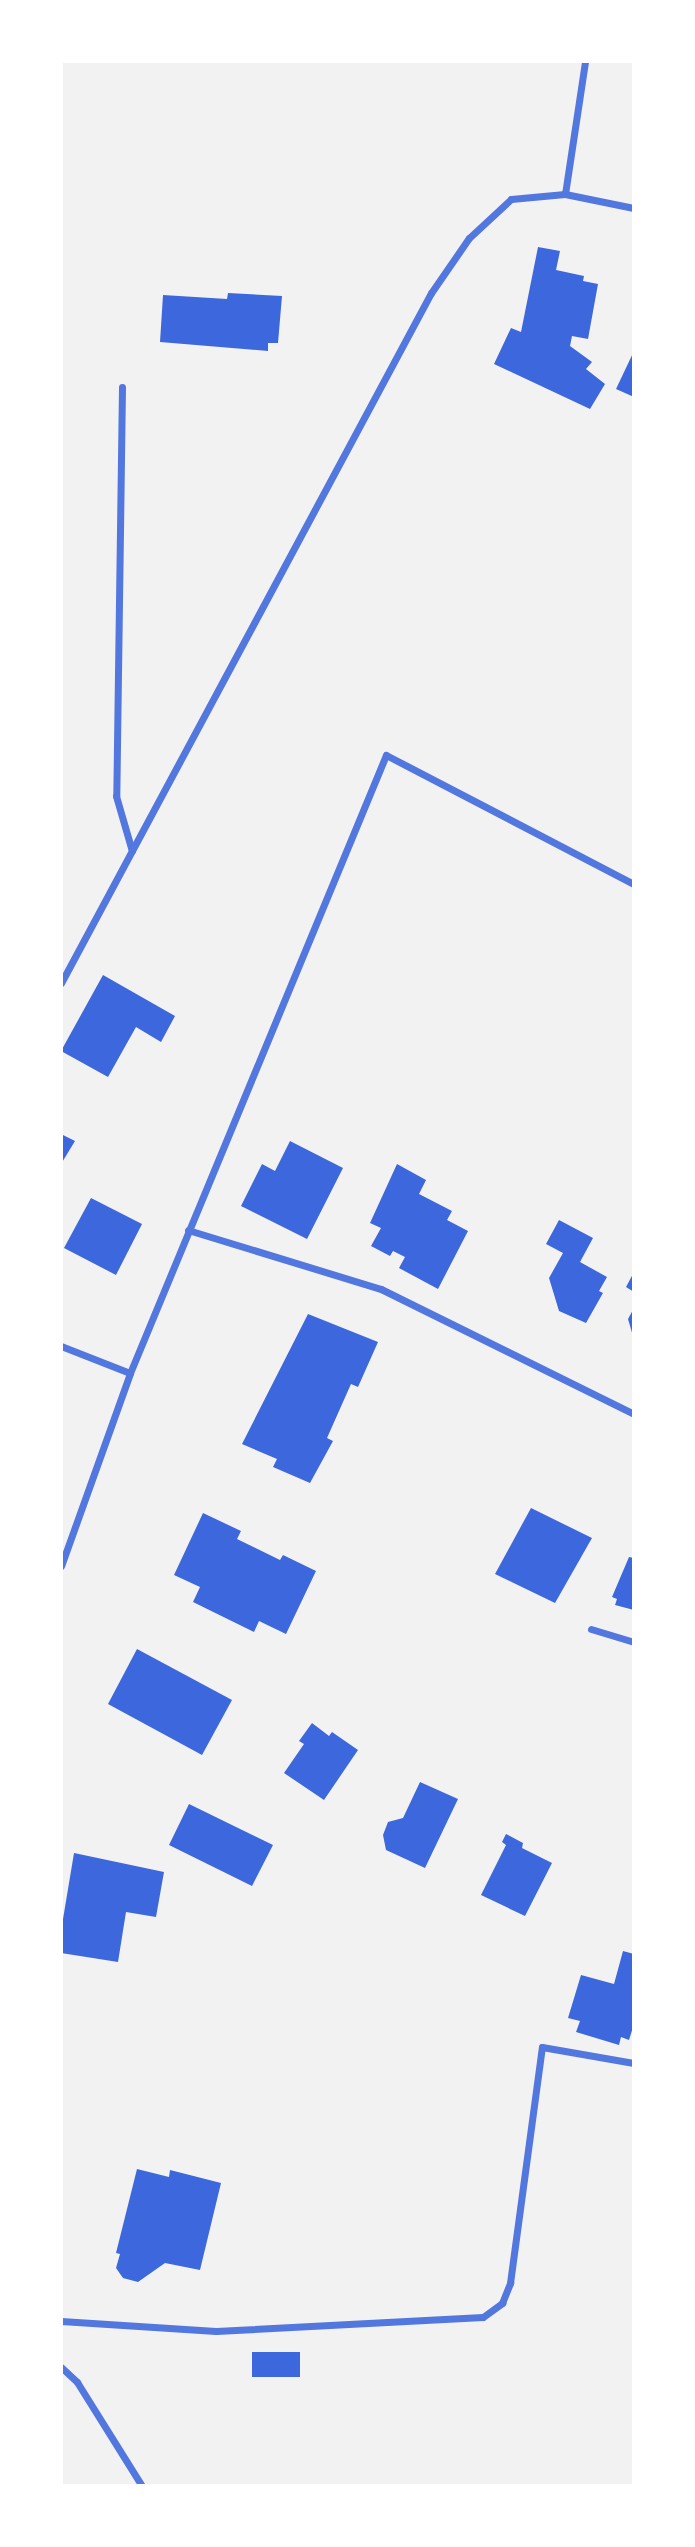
<!DOCTYPE html>
<style>
body{margin:0}
#map{position:relative;width:695px;height:2547px;overflow:hidden;background:#f2f2f2;font-family:Roboto,sans-serif}
div>[style]{position:absolute}
[style*='--x']{left:calc(var(--x)*1px);top:calc(var(--y)*1px);width:calc(var(--w)*1px);rotate:calc(var(--a)*1deg)}
.building>*{inset:0;background:#3d67dc}
.minor>*{height:7px;margin:-3.5px;padding:0 3.5px;transform-origin:3.5px;border-radius:3.5px;background:#5277de}
span{translate:-50% -50%;white-space:nowrap;text-align:center;line-height:1.15;-webkit-text-stroke:7px #fff;paint-order:stroke}
.frame{position:absolute;inset:0;border:63px solid #fff;pointer-events:none}
</style>
<div id="map">
<div class="building">
<div style="clip-path:polygon(538px 247px,560px 251px,556px 270px,584px 276px,583px 281px,598px 284px,588px 339px,572px 336px,570px 346px,592px 362px,586px 369px,605px 384px,590px 409px,494px 364px,511px 328px,521px 332px)"></div>
<div style="clip-path:polygon(228px 293px,282px 296px,278px 343px,268px 343px,268px 351px,160px 342px,163px 295px,227px 299px)"></div>
<div style="clip-path:polygon(634px 351px,634px 397px,616px 389px)"></div>
<div style="clip-path:polygon(103px 975px,175px 1016px,161px 1042px,136px 1027px,108px 1077px,61px 1051px)"></div>
<div style="clip-path:polygon(61px 1134px,75px 1141px,61px 1164px)"></div>
<div style="clip-path:polygon(290px 1141px,343px 1168px,307px 1239px,241px 1206px,262px 1164px,275px 1171px)"></div>
<div style="clip-path:polygon(397px 1164px,426px 1180px,419px 1194px,452px 1211px,447px 1220px,468px 1231px,438px 1289px,399px 1268px,405px 1257px,393px 1251px,390px 1256px,371px 1246px,381px 1228px,370px 1223px)"></div>
<div style="clip-path:polygon(91px 1198px,142px 1224px,116px 1275px,64px 1248px)"></div>
<div style="clip-path:polygon(559px 1220px,593px 1238px,580px 1262px,607px 1277px,599px 1291px,603px 1293px,586px 1323px,559px 1311px,549px 1278px,563px 1253px,546px 1244px)"></div>
<div style="clip-path:polygon(634px 1272px,634px 1292px,626px 1287px)"></div>
<div style="clip-path:polygon(634px 1308px,634px 1336px,633px 1336px,628px 1319px)"></div>
<div style="clip-path:polygon(308px 1314px,378px 1342px,358px 1387px,351px 1384px,327px 1438px,333px 1441px,310px 1483px,273px 1467px,277px 1459px,242px 1444px)"></div>
<div style="clip-path:polygon(531px 1508px,592px 1538px,555px 1603px,495px 1574px)"></div>
<div style="clip-path:polygon(203px 1513px,241px 1531px,237px 1539px,280px 1560px,283px 1555px,316px 1571px,286px 1634px,259px 1621px,254px 1632px,193px 1602px,200px 1587px,174px 1575px)"></div>
<div style="clip-path:polygon(629px 1557px,634px 1558px,634px 1610px,615px 1605px,617px 1599px,612px 1597px)"></div>
<div style="clip-path:polygon(137px 1649px,232px 1700px,202px 1755px,108px 1704px)"></div>
<div style="clip-path:polygon(312px 1723px,329px 1736px,332px 1732px,358px 1750px,324px 1800px,284px 1773px,304px 1744px,299px 1741px)"></div>
<div style="clip-path:polygon(420px 1782px,458px 1799px,425px 1868px,386px 1850px,383px 1835px,388px 1822px,403px 1818px)"></div>
<div style="clip-path:polygon(189px 1804px,273px 1845px,252px 1886px,169px 1845px)"></div>
<div style="clip-path:polygon(506px 1834px,523px 1843px,522px 1848px,552px 1863px,525px 1916px,481px 1895px,506px 1845px,502px 1842px)"></div>
<div style="clip-path:polygon(74px 1853px,164px 1872px,156px 1917px,126px 1912px,118px 1962px,61px 1953px,61px 1931px)"></div>
<div style="clip-path:polygon(623px 1951px,634px 1954px,634px 2024px,629px 2040px,621px 2037px,619px 2045px,576px 2032px,580px 2021px,568px 2018px,581px 1975px,614px 1984px)"></div>
<div style="clip-path:polygon(137px 2169px,169px 2177px,170px 2170px,221px 2183px,200px 2270px,165px 2263px,138px 2282px,123px 2278px,116px 2268px,120px 2254px,116px 2253px)"></div>
<div style="clip-path:polygon(252px 2352px,300px 2352px,300px 2377px,252px 2377px)"></div>
</div>
<div class="minor">
<div style="--x:565;--y:194;--w:134;--a:-81.4"></div>
<div style="--x:122;--y:387;--w:409;--a:90.8"></div>
<div style="--x:116;--y:796;--w:57;--a:73.8"></div>
<div style="--x:61;--y:983;--w:783;--a:-61.8"></div>
<div style="--x:431;--y:293;--w:67;--a:-55.4"></div>
<div style="--x:469;--y:238;--w:57;--a:-42.9"></div>
<div style="--x:511;--y:199;--w:54;--a:-5.3"></div>
<div style="--x:565;--y:194;--w:70;--a:11.5"></div>
<div style="--x:188;--y:1230;--w:202;--a:17"></div>
<div style="--x:381;--y:1289;--w:282;--a:26.3"></div>
<div style="--x:61;--y:1346;--w:74;--a:21.4"></div>
<div style="--x:61;--y:1566;--w:205;--a:-70.3"></div>
<div style="--x:130;--y:1373;--w:669;--a:-67.5"></div>
<div style="--x:386;--y:755;--w:280;--a:27.5"></div>
<div style="--x:591;--y:1629;--w:45;--a:16.8"></div>
<div style="--x:61;--y:2321;--w:155;--a:3.7"></div>
<div style="--x:216;--y:2331;--w:267;--a:-3"></div>
<div style="--x:483;--y:2317;--w:24;--a:-36"></div>
<div style="--x:502;--y:2303;--w:22;--a:-68"></div>
<div style="--x:510;--y:2283;--w:238;--a:-82.3"></div>
<div style="--x:542;--y:2047;--w:93;--a:9.9"></div>
<div style="--x:61;--y:2367;--w:22;--a:43"></div>
<div style="--x:77;--y:2382;--w:123;--a:58"></div>
</div>
<div class="frame"></div>
</div>
